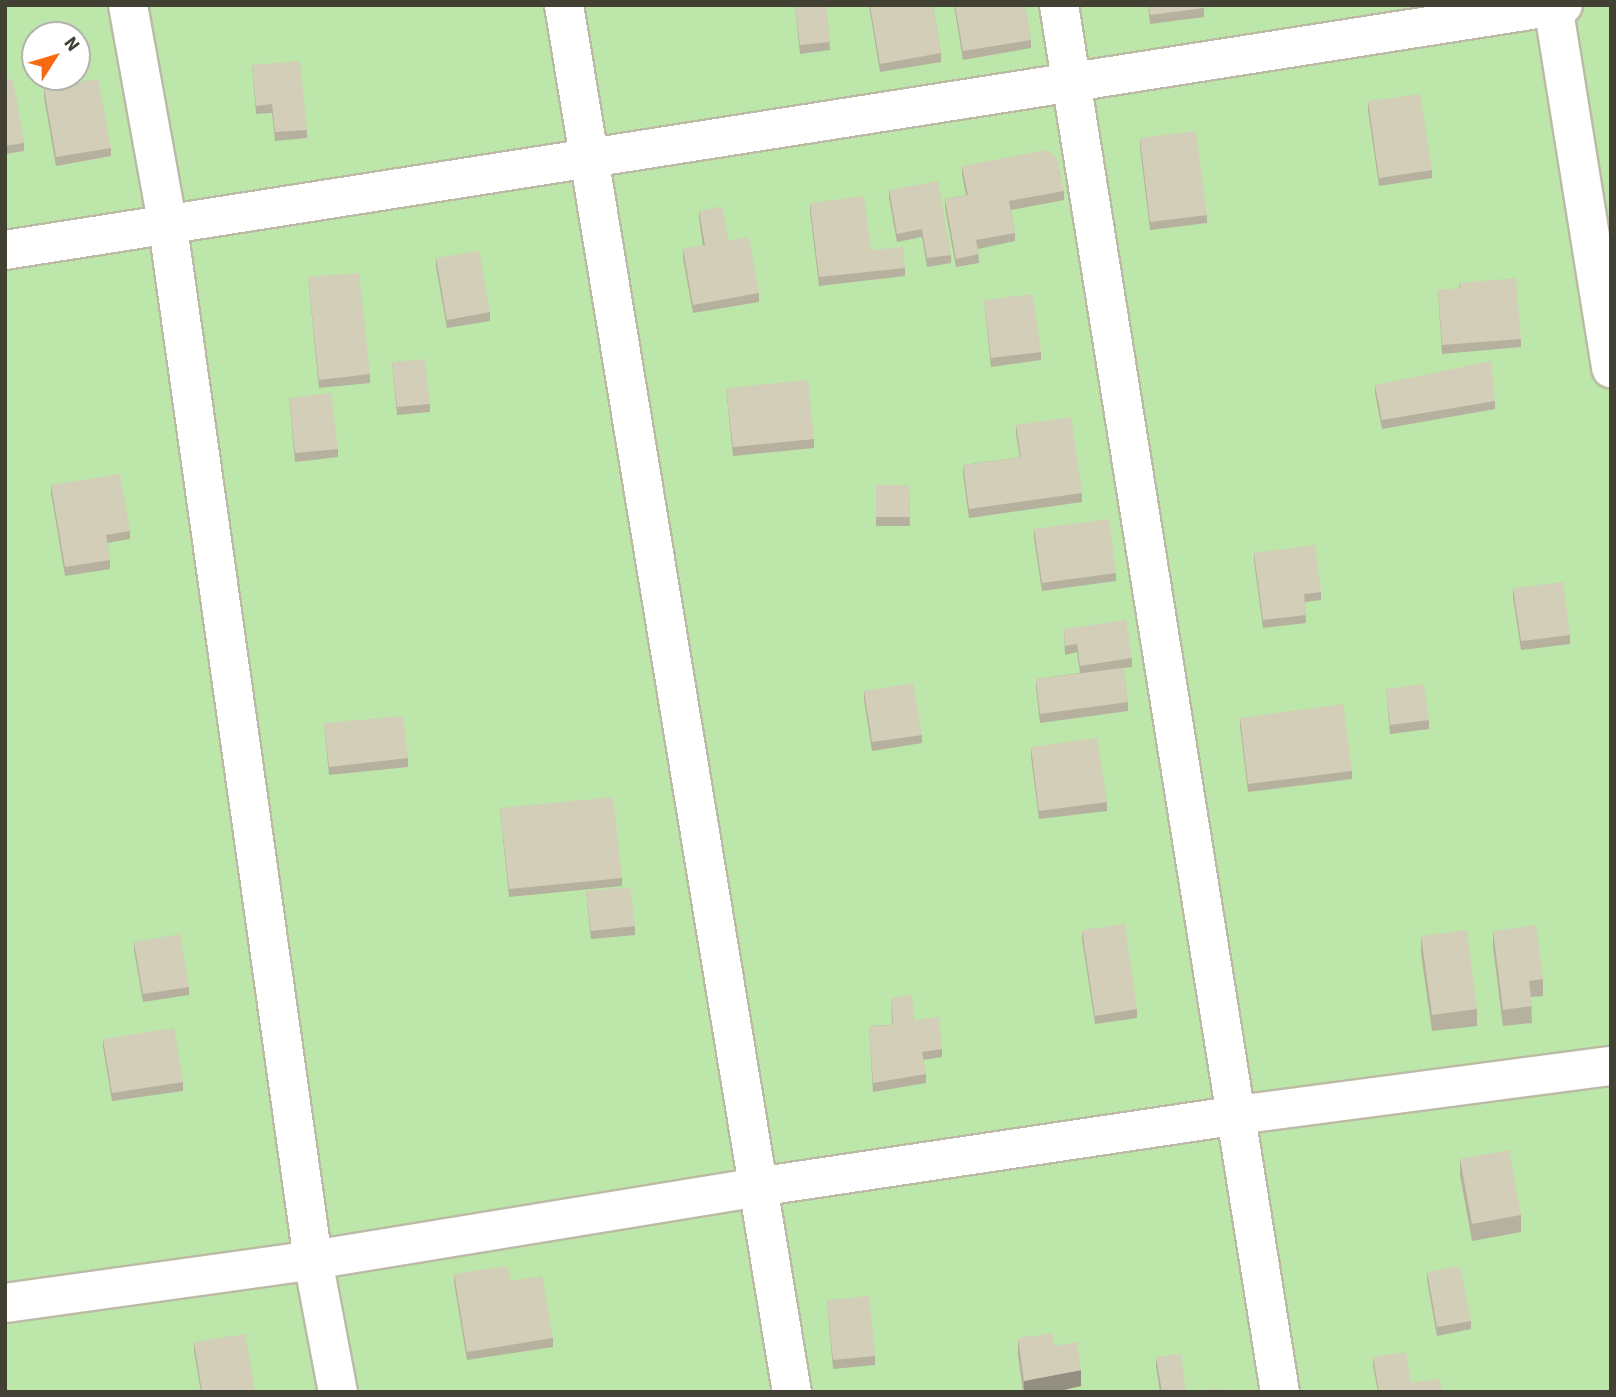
<!DOCTYPE html>
<style>
body{margin:0}
#map{position:relative;width:1616px;height:1397px;overflow:hidden;background:#f1f0e2;font-family:"Source Sans 3",sans-serif}
div>[style]{position:absolute}
.green>*{inset:0;background:#bde6aa}
.roads{filter:drop-shadow(2px 0 #bcbaa5) drop-shadow(-2px 0 #bcbaa5) drop-shadow(0 2px #bcbaa5) drop-shadow(0 -2px #bcbaa5)}
.minor>*{height:38px;margin:-19px;padding:0 19px;transform-origin:19px;border-radius:19px;background:#fff}
.wall>*{inset:0;background:#b5b19e}
.shaded-wall>*{inset:0;background:#939081}
.building>*{inset:0;background:#d2ceb8}
span{translate:-50% -50%;white-space:nowrap;text-align:center;line-height:1.15;-webkit-text-stroke:5px #fff;paint-order:stroke}
.frame{position:absolute;inset:0;border:7px solid #424033;pointer-events:none}
.north{position:absolute;left:21px;top:21px;width:70px;height:70px;box-sizing:border-box;background:#fff;border:2px solid #b3b3ad;border-radius:50%;rotate:53deg;font-size:19px;font-weight:700;line-height:28px;text-align:center;color:#424033}
.north::after{content:'';display:block;margin:auto;width:24px;height:32px;background:#f96911;clip-path:polygon(50% 0,100% 100%,50% 72%,0 100%)}
</style>
<div id="map">
<div class="green">
<div style="clip-path:polygon(evenodd,5px 5px,1611px 5px,1611px 1392px,5px 1392px,5px 5px,35px 35px,77px 35px,77px 77px,35px 77px,35px 35px)"></div>
</div>
<div class="roads">
<div class="minor">
<div style="left:128px;top:5px;width:226px;rotate:79.8deg"></div>
<div style="left:168px;top:227px;width:1043px;rotate:82.01deg"></div>
<div style="left:313px;top:1260px;width:134px;rotate:79.3deg"></div>
<div style="left:564px;top:5px;width:1406px;rotate:80.67deg"></div>
<div style="left:1059px;top:5px;width:1404px;rotate:80.95deg"></div>
<div style="left:1553px;top:5px;width:368px;rotate:80.9deg"></div>
<div style="left:5px;top:250px;width:1577px;rotate:-8.94deg"></div>
<div style="left:5px;top:1303px;width:311px;rotate:-7.9deg"></div>
<div style="left:313px;top:1260px;width:450px;rotate:-9.3deg"></div>
<div style="left:757px;top:1187px;width:485px;rotate:-8.5deg"></div>
<div style="left:1237px;top:1115px;width:377px;rotate:-7.5deg"></div>
</div>
</div>
<div class="wall">
<div style="clip-path:polygon(795px 5px,826px 5px,830px 50px,800px 54px)"></div>
<div style="clip-path:polygon(869px 5px,933px 5px,941px 53px,941px 62px,880px 72px)"></div>
<div style="clip-path:polygon(954px 5px,1025px 5px,1031px 40px,1031px 48px,963px 60px)"></div>
<div style="clip-path:polygon(1148px 5px,1204px 5px,1204px 17px,1150px 24px)"></div>
<div style="clip-path:polygon(252px 65px,307px 130px,307px 138px,275px 141px,272px 113px,256px 114px)"></div>
<div style="clip-path:polygon(5px 81px,24px 143px,24px 151px,5px 154px)"></div>
<div style="clip-path:polygon(44px 88px,111px 148px,111px 156px,56px 166px,44px 97px)"></div>
<div style="clip-path:polygon(1368px 101px,1432px 170px,1432px 178px,1379px 186px,1368px 110px)"></div>
<div style="clip-path:polygon(1140px 138px,1207px 215px,1207px 223px,1150px 230px,1140px 147px)"></div>
<div style="clip-path:polygon(962px 166px,1064px 191px,1064px 200px,1011px 210px,1015px 233px,1015px 241px,978px 249px,979px 263px,956px 267px,945px 208px,945px 199px,966px 195px,962px 174px)"></div>
<div style="clip-path:polygon(889px 190px,951px 255px,951px 263px,927px 267px,922px 237px,897px 242px,889px 198px)"></div>
<div style="clip-path:polygon(810px 203px,871px 250px,905px 268px,905px 276px,819px 286px,810px 211px)"></div>
<div style="clip-path:polygon(699px 211px,729px 241px,759px 293px,759px 302px,693px 313px,683px 258px,683px 249px,703px 246px,699px 219px)"></div>
<div style="clip-path:polygon(436px 258px,490px 312px,490px 321px,447px 328px,436px 267px)"></div>
<div style="clip-path:polygon(308px 277px,370px 374px,370px 383px,319px 388px)"></div>
<div style="clip-path:polygon(1459px 283px,1521px 339px,1521px 347px,1442px 354px,1438px 290px,1459px 289px)"></div>
<div style="clip-path:polygon(984px 300px,1041px 352px,1041px 360px,991px 367px)"></div>
<div style="clip-path:polygon(392px 362px,430px 404px,430px 412px,397px 415px)"></div>
<div style="clip-path:polygon(1375px 385px,1495px 401px,1495px 409px,1382px 429px,1375px 393px)"></div>
<div style="clip-path:polygon(726px 388px,814px 439px,814px 448px,733px 456px)"></div>
<div style="clip-path:polygon(289px 398px,338px 449px,338px 457px,295px 462px)"></div>
<div style="clip-path:polygon(1016px 425px,1082px 493px,1082px 502px,969px 518px,963px 474px,963px 465px,1020px 457px,1016px 434px)"></div>
<div style="clip-path:polygon(51px 485px,130px 531px,130px 539px,107px 543px,110px 560px,110px 569px,65px 576px,51px 493px)"></div>
<div style="clip-path:polygon(876px 485px,909px 485px,910px 526px,876px 526px)"></div>
<div style="clip-path:polygon(1034px 529px,1116px 573px,1116px 581px,1042px 591px,1034px 538px)"></div>
<div style="clip-path:polygon(1254px 553px,1321px 592px,1321px 600px,1305px 602px,1306px 623px,1263px 628px,1254px 561px)"></div>
<div style="clip-path:polygon(1513px 588px,1570px 635px,1570px 644px,1521px 650px,1513px 597px)"></div>
<div style="clip-path:polygon(1064px 629px,1132px 658px,1132px 667px,1123px 668px,1128px 702px,1128px 711px,1040px 723px,1036px 687px,1036px 679px,1080px 673px,1077px 652px,1065px 655px)"></div>
<div style="clip-path:polygon(1386px 689px,1429px 720px,1429px 729px,1390px 734px)"></div>
<div style="clip-path:polygon(864px 691px,922px 735px,922px 743px,872px 751px,864px 700px)"></div>
<div style="clip-path:polygon(1240px 718px,1352px 771px,1352px 779px,1248px 792px,1240px 726px)"></div>
<div style="clip-path:polygon(324px 723px,408px 758px,408px 767px,329px 775px)"></div>
<div style="clip-path:polygon(1031px 747px,1107px 802px,1107px 811px,1039px 819px,1031px 756px)"></div>
<div style="clip-path:polygon(500px 808px,622px 878px,622px 886px,509px 897px)"></div>
<div style="clip-path:polygon(586px 891px,635px 926px,635px 935px,591px 939px)"></div>
<div style="clip-path:polygon(1082px 930px,1137px 1009px,1137px 1018px,1095px 1024px,1082px 939px)"></div>
<div style="clip-path:polygon(1493px 931px,1543px 979px,1543px 996px,1531px 997px,1532px 1023px,1503px 1026px,1493px 947px)"></div>
<div style="clip-path:polygon(1421px 936px,1477px 1009px,1477px 1026px,1432px 1031px,1421px 953px)"></div>
<div style="clip-path:polygon(134px 942px,189px 987px,189px 995px,143px 1002px,134px 950px)"></div>
<div style="clip-path:polygon(891px 998px,914px 1020px,942px 1049px,942px 1057px,923px 1060px,926px 1074px,926px 1083px,873px 1092px,869px 1026px,892px 1025px)"></div>
<div style="clip-path:polygon(103px 1039px,183px 1082px,183px 1091px,112px 1101px,103px 1047px)"></div>
<div style="clip-path:polygon(1460px 1159px,1521px 1215px,1521px 1232px,1472px 1241px,1460px 1175px)"></div>
<div style="clip-path:polygon(1427px 1272px,1471px 1321px,1471px 1329px,1437px 1336px,1427px 1280px)"></div>
<div style="clip-path:polygon(454px 1274px,511px 1281px,553px 1338px,553px 1347px,467px 1360px,454px 1282px)"></div>
<div style="clip-path:polygon(827px 1300px,875px 1356px,875px 1365px,833px 1369px)"></div>
<div style="clip-path:polygon(1018px 1338px,1054px 1346px,1081px 1386px,1055px 1392px,1023px 1392px,1018px 1355px)"></div>
<div style="clip-path:polygon(194px 1342px,255px 1392px,201px 1392px,194px 1351px)"></div>
<div style="clip-path:polygon(1156px 1357px,1186px 1392px,1160px 1392px,1156px 1366px)"></div>
<div style="clip-path:polygon(1373px 1357px,1411px 1383px,1442px 1392px,1378px 1392px,1373px 1365px)"></div>
</div>
<div class="shaded-wall">
<div style="clip-path:polygon(1081px 1370px,1081px 1386px,1055px 1392px,1024px 1392px,1024px 1381px)"></div>
</div>
<div class="building">
<div style="clip-path:polygon(795px 5px,826px 5px,830px 42px,800px 45px)"></div>
<div style="clip-path:polygon(870px 5px,933px 5px,941px 53px,880px 64px)"></div>
<div style="clip-path:polygon(955px 5px,1025px 5px,1031px 40px,963px 51px)"></div>
<div style="clip-path:polygon(1149px 5px,1204px 5px,1204px 8px,1150px 15px)"></div>
<div style="clip-path:polygon(300px 61px,307px 130px,275px 132px,272px 104px,256px 106px,252px 65px)"></div>
<div style="clip-path:polygon(13px 79px,24px 143px,5px 146px,5px 81px)"></div>
<div style="clip-path:polygon(98px 79px,111px 148px,56px 157px,44px 88px)"></div>
<div style="clip-path:polygon(1420px 94px,1432px 170px,1379px 178px,1368px 101px)"></div>
<div style="clip-path:polygon(1196px 131px,1207px 215px,1150px 222px,1140px 138px)"></div>
<div style="clip-path:polygon(1047px 150px,1057px 158px,1064px 191px,1009px 201px,1015px 233px,976px 240px,979px 254px,956px 259px,945px 199px,968px 195px,962px 166px)"></div>
<div style="clip-path:polygon(938px 181px,951px 255px,927px 258px,922px 229px,897px 234px,889px 190px)"></div>
<div style="clip-path:polygon(864px 196px,871px 250px,903px 247px,905px 268px,819px 277px,810px 203px)"></div>
<div style="clip-path:polygon(722px 206px,729px 241px,749px 237px,759px 293px,693px 305px,683px 249px,705px 245px,699px 211px)"></div>
<div style="clip-path:polygon(479px 251px,490px 312px,447px 320px,436px 258px)"></div>
<div style="clip-path:polygon(359px 273px,370px 374px,319px 380px,308px 277px)"></div>
<div style="clip-path:polygon(1516px 278px,1521px 339px,1442px 345px,1438px 290px,1460px 288px,1459px 283px)"></div>
<div style="clip-path:polygon(1033px 294px,1041px 352px,991px 358px,984px 300px)"></div>
<div style="clip-path:polygon(425px 359px,430px 404px,397px 407px,392px 362px)"></div>
<div style="clip-path:polygon(1491px 361px,1495px 401px,1382px 420px,1375px 385px)"></div>
<div style="clip-path:polygon(808px 380px,814px 439px,733px 447px,726px 388px)"></div>
<div style="clip-path:polygon(331px 393px,338px 449px,295px 453px,289px 398px)"></div>
<div style="clip-path:polygon(1071px 417px,1082px 493px,969px 509px,963px 465px,1021px 457px,1016px 425px)"></div>
<div style="clip-path:polygon(120px 474px,130px 531px,106px 535px,110px 560px,65px 567px,51px 485px)"></div>
<div style="clip-path:polygon(876px 485px,909px 485px,910px 517px,876px 517px)"></div>
<div style="clip-path:polygon(1109px 519px,1116px 573px,1042px 583px,1034px 529px)"></div>
<div style="clip-path:polygon(1315px 545px,1321px 592px,1304px 594px,1306px 615px,1263px 620px,1254px 553px)"></div>
<div style="clip-path:polygon(1563px 582px,1570px 635px,1521px 641px,1513px 588px)"></div>
<div style="clip-path:polygon(1126px 620px,1132px 658px,1080px 666px,1077px 644px,1065px 646px,1064px 629px)"></div>
<div style="clip-path:polygon(1123px 668px,1128px 702px,1040px 714px,1036px 679px)"></div>
<div style="clip-path:polygon(913px 683px,922px 735px,872px 742px,864px 691px)"></div>
<div style="clip-path:polygon(1424px 684px,1429px 720px,1390px 725px,1386px 689px)"></div>
<div style="clip-path:polygon(1343px 704px,1352px 771px,1248px 784px,1240px 718px)"></div>
<div style="clip-path:polygon(403px 716px,408px 758px,329px 767px,324px 723px)"></div>
<div style="clip-path:polygon(1097px 738px,1107px 802px,1039px 811px,1031px 747px)"></div>
<div style="clip-path:polygon(613px 797px,622px 878px,509px 889px,500px 808px)"></div>
<div style="clip-path:polygon(630px 887px,635px 926px,591px 931px,586px 891px)"></div>
<div style="clip-path:polygon(1125px 924px,1137px 1009px,1095px 1016px,1082px 930px)"></div>
<div style="clip-path:polygon(1536px 925px,1543px 979px,1529px 981px,1532px 1006px,1503px 1010px,1493px 931px)"></div>
<div style="clip-path:polygon(1467px 930px,1477px 1009px,1432px 1015px,1421px 936px)"></div>
<div style="clip-path:polygon(180px 934px,189px 987px,143px 994px,134px 942px)"></div>
<div style="clip-path:polygon(912px 995px,914px 1020px,939px 1017px,942px 1049px,922px 1052px,926px 1074px,873px 1083px,869px 1026px,893px 1025px,891px 998px)"></div>
<div style="clip-path:polygon(174px 1028px,183px 1082px,112px 1093px,103px 1039px)"></div>
<div style="clip-path:polygon(1509px 1150px,1521px 1215px,1472px 1224px,1460px 1159px)"></div>
<div style="clip-path:polygon(508px 1266px,511px 1281px,542px 1276px,553px 1338px,467px 1352px,454px 1274px)"></div>
<div style="clip-path:polygon(1460px 1266px,1471px 1321px,1437px 1327px,1427px 1272px)"></div>
<div style="clip-path:polygon(869px 1296px,875px 1356px,833px 1360px,827px 1300px)"></div>
<div style="clip-path:polygon(1053px 1333px,1054px 1346px,1077px 1342px,1081px 1370px,1024px 1381px,1018px 1338px)"></div>
<div style="clip-path:polygon(245px 1334px,255px 1392px,202px 1392px,194px 1342px)"></div>
<div style="clip-path:polygon(1406px 1352px,1411px 1383px,1440px 1379px,1442px 1392px,1379px 1392px,1373px 1357px)"></div>
<div style="clip-path:polygon(1181px 1354px,1186px 1392px,1162px 1392px,1156px 1357px)"></div>
<div style="clip-path:polygon(1217px 1388px,1217px 1392px,1194px 1392px)"></div>
</div>
<div class="frame"></div>
<div class="north">N</div>
</div>
